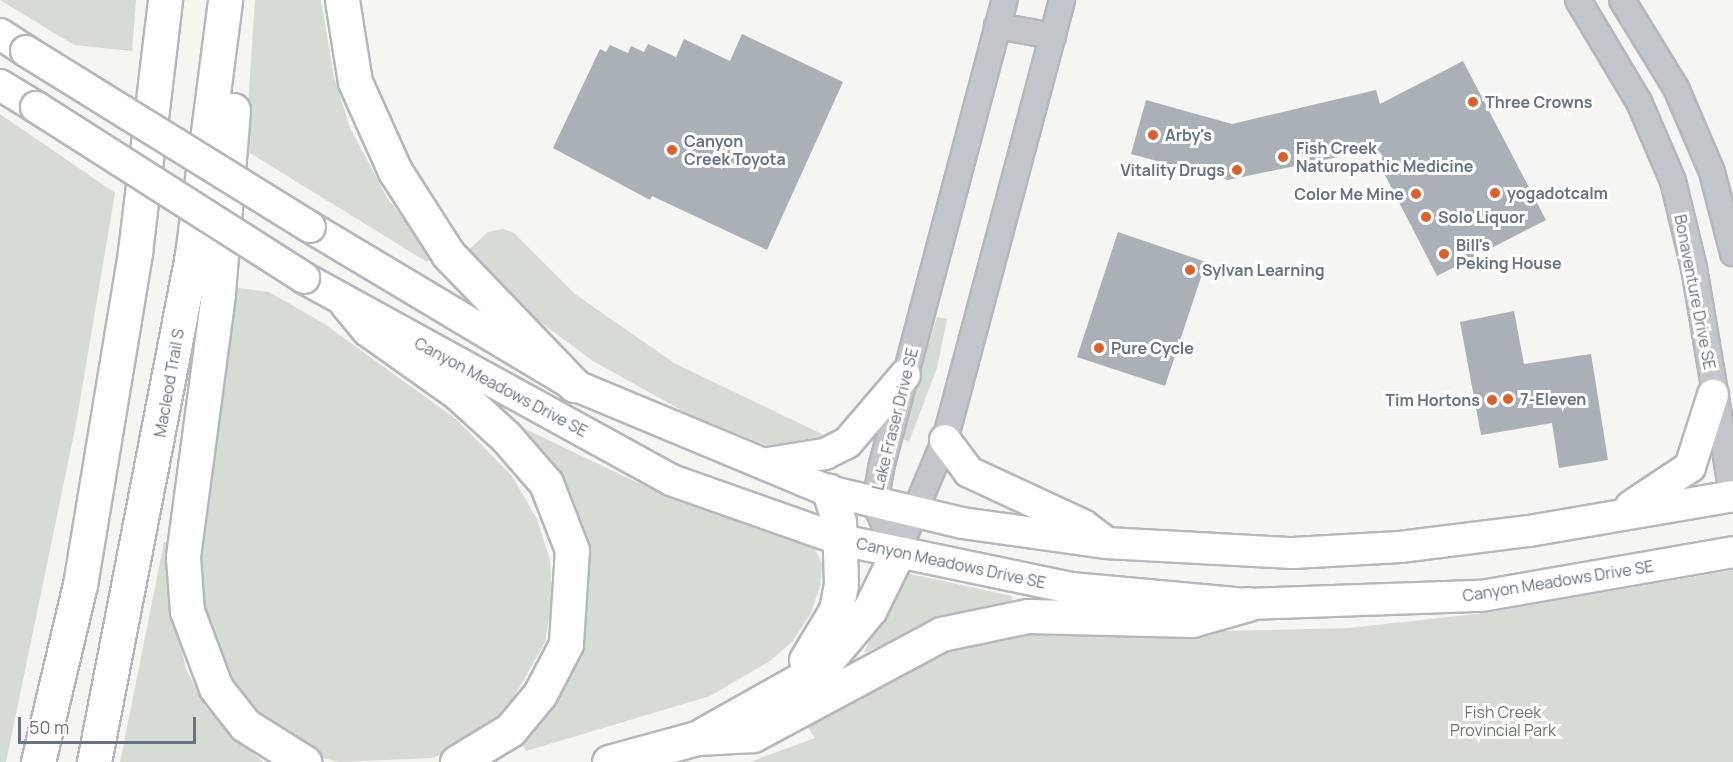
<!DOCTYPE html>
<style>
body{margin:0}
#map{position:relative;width:1733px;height:762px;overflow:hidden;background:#f5f5f2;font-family:Manrope,sans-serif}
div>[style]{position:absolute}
.green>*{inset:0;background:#d6dcd3}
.building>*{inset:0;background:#aab1b6}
.roads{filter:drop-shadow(2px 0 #b4b8bc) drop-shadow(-2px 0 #b4b8bc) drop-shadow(0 2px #b4b8bc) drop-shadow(0 -2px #b4b8bc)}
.minor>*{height:24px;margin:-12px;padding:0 12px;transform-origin:12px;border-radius:12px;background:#c3c6ca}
.major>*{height:30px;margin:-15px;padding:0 15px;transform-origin:15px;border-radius:15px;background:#fff}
.highway>*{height:33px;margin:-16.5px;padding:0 16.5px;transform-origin:16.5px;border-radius:16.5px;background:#fff}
.bridges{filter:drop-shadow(2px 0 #b4b8bc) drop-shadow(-2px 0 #b4b8bc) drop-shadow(0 2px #b4b8bc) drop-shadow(0 -2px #b4b8bc)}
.major-bridge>*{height:30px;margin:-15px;padding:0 15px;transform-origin:15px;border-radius:15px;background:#fff}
.dots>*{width:16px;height:16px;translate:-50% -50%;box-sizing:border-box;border:3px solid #fff;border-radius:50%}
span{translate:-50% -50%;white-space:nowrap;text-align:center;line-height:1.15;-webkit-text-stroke:6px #fff;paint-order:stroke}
.poi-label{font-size:16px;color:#657382;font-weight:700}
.left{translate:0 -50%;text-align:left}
.right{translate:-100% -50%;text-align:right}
.street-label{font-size:16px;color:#657382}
.park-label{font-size:16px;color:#667a63}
.scale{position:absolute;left:18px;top:717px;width:178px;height:27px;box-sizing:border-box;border:3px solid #657382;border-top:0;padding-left:8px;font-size:18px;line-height:21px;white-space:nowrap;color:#657382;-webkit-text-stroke:4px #fff;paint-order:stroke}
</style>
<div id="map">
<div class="green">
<div style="clip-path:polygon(0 0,136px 0,132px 51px,74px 45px)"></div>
<div style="clip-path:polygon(255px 0,321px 0,334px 77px,350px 128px,388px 199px,433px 256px,427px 262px,245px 150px)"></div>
<div style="clip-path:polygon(0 114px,115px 193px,76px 424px,6px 762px,0 762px)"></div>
<div style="clip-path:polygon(503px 229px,514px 233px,575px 294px,674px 363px,826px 436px,768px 446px,688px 414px,593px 361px,528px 313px,464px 254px,488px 232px)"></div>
<div style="clip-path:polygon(230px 287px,269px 292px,323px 323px,456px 419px,512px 476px,537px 519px,550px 560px,552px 600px,545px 642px,505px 713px,473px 738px,433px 758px,340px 762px,317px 757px,251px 716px,206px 640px,197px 555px)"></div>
<div style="clip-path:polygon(937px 317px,947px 319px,937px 368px,909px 442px,900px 437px)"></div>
<div style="clip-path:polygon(513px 423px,634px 481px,814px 547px,822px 564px,820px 586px,811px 613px,793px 641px,770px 661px,710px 696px,526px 751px,519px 739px,558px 695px,553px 691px,579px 592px)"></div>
<div style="clip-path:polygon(164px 542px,172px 544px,173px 611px,186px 669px,206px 708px,263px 762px,120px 762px)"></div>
<div style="clip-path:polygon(1733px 570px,1733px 762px,750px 762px,815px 738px,806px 725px,933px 651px,1039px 627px,1184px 632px,1348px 628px,1485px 613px)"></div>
<div style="clip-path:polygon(906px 573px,1012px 596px,1012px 606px,938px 621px,864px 653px,900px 575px)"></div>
</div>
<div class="building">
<div style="clip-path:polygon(742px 34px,843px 82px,767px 250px,652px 196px,650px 200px,553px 148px,600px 49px,606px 52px,610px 45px,628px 53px,631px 46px,644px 52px,648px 44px,676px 57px,684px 39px,730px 61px)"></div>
<div style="clip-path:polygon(1463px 61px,1546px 220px,1437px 276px,1372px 150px,1228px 180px,1131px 154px,1146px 100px,1232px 124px,1376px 90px,1380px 104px)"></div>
<div style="clip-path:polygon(1118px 232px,1206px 262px,1165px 386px,1077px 357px)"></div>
<div style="clip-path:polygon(1514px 311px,1524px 364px,1591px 354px,1608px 460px,1559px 468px,1552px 423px,1481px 435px,1460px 322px)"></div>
</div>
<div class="roads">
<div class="minor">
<div style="left:1578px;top:0;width:119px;rotate:59.1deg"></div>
<div style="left:1639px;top:102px;width:86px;rotate:66.7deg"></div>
<div style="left:1673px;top:181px;width:89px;rotate:76.4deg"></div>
<div style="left:1694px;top:268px;width:233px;rotate:80.4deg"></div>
<div style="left:1622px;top:0;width:103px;rotate:58.5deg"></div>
<div style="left:1676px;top:88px;width:91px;rotate:66.8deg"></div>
<div style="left:1712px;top:172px;width:84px;rotate:75.5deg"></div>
<div style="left:997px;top:26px;width:57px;rotate:10.1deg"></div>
<div style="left:897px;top:554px;width:124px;rotate:-67.2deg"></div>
<div style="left:945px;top:440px;width:455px;rotate:-75.1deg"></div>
<div style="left:897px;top:554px;width:56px;rotate:-113.3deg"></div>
<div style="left:875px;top:503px;width:36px;rotate:-80deg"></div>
<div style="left:881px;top:468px;width:484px;rotate:-75.2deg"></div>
</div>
<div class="major">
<div style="left:0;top:34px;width:31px;rotate:33deg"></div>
<div style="left:0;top:85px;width:42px;rotate:31.4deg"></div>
<div style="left:310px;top:227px;width:308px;rotate:30.9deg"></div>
<div style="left:574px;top:385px;width:276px;rotate:22.6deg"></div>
<div style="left:829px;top:491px;width:137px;rotate:13.5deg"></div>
<div style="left:962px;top:523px;width:145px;rotate:7.9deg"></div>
<div style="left:1106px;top:543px;width:187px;rotate:3.1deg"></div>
<div style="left:1293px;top:553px;width:107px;rotate:-3.2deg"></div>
<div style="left:1400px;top:547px;width:130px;rotate:-7.1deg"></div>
<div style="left:1529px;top:531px;width:207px;rotate:-9.7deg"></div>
<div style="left:304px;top:278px;width:419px;rotate:28.8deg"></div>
<div style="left:671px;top:480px;width:180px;rotate:19.4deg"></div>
<div style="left:841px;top:540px;width:235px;rotate:11.8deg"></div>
<div style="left:1071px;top:588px;width:178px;rotate:5.2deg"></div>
<div style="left:1248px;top:604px;width:234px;rotate:-2deg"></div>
<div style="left:1482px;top:596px;width:255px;rotate:-9.9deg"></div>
<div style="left:945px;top:440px;width:40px;rotate:53deg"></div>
<div style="left:969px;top:472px;width:126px;rotate:24.9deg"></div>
<div style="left:1083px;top:525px;width:26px;rotate:37deg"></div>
<div style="left:768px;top:463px;width:58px;rotate:-9deg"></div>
<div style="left:825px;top:454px;width:25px;rotate:-27deg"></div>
<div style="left:847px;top:443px;width:89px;rotate:-49.5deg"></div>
<div style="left:1631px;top:506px;width:71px;rotate:-33.5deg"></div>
<div style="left:1690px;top:467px;width:76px;rotate:-72.3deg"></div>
</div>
<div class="highway">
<div style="left:342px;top:0;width:83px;rotate:81deg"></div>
<div style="left:355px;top:82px;width:98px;rotate:65.8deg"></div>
<div style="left:395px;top:171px;width:98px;rotate:57.4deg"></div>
<div style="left:448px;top:254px;width:182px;rotate:46.1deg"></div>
<div style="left:233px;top:110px;width:185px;rotate:94.7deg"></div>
<div style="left:218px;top:294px;width:265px;rotate:97.6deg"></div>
<div style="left:183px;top:557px;width:54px;rotate:85.8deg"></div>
<div style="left:187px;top:611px;width:82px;rotate:69.4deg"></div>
<div style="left:216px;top:688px;width:47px;rotate:51.9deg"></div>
<div style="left:245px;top:725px;width:70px;rotate:32.1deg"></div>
<div style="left:347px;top:304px;width:33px;rotate:50deg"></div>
<div style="left:368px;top:329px;width:110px;rotate:35.4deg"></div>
<div style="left:458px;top:393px;width:65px;rotate:42.5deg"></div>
<div style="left:506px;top:437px;width:61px;rotate:49deg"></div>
<div style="left:546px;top:483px;width:72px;rotate:68.8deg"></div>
<div style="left:572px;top:550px;width:94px;rotate:93.7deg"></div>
<div style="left:566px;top:644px;width:56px;rotate:117.5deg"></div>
<div style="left:540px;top:694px;width:47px;rotate:129.8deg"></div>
<div style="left:510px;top:730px;width:62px;rotate:148.9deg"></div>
<div style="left:806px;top:660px;width:58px;rotate:-59deg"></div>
<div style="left:836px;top:610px;width:26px;rotate:-79deg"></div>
<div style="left:841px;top:584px;width:62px;rotate:-91.8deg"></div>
<div style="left:839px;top:522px;width:33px;rotate:-108deg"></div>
<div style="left:704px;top:734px;width:133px;rotate:-29.3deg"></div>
<div style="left:820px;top:669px;width:78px;rotate:-50.2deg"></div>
<div style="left:870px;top:609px;width:61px;rotate:-63.9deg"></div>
<div style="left:38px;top:762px;width:182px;rotate:-76.7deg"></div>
<div style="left:80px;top:585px;width:338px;rotate:-80.6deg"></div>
<div style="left:135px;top:252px;width:254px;rotate:-83.2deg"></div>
<div style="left:94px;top:762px;width:516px;rotate:-79.06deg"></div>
<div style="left:192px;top:255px;width:257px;rotate:-82.6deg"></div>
<div style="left:609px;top:762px;width:91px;rotate:-15.3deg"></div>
<div style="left:697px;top:738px;width:56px;rotate:-3.1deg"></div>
<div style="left:753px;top:735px;width:213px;rotate:-28.2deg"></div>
<div style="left:941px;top:634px;width:89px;rotate:-11.7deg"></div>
<div style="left:1028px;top:616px;width:164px;rotate:1.4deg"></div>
<div style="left:1192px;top:620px;width:58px;rotate:-15.9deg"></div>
</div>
</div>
<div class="bridges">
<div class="major-bridge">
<div style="left:26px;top:51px;width:334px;rotate:31.8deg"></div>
<div style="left:36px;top:107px;width:318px;rotate:32.5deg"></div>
</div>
</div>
<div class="dots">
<div style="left:1473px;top:102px;background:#df5f28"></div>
<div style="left:1153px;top:135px;background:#df5f28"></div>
<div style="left:672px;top:150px;background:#df5f28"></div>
<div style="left:1283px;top:157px;background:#df5f28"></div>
<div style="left:1237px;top:170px;background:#df5f28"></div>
<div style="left:1495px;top:193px;background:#df5f28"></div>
<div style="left:1416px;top:194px;background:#df5f28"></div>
<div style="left:1426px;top:217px;background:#df5f28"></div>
<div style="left:1444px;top:254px;background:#df5f28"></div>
<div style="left:1190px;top:270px;background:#df5f28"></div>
<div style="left:1099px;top:348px;background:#df5f28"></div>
<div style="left:1508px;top:399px;background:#df5f28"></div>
<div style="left:1492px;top:400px;background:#df5f28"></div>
</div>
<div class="poi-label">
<span class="left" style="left:1485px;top:102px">Three Crowns</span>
<span class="left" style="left:1165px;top:135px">Arby's</span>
<span class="left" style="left:684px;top:150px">Canyon<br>Creek Toyota</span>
<span class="left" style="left:1296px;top:157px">Fish Creek<br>Naturopathic Medicine</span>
<span class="right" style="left:1225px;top:170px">Vitality Drugs</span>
<span class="left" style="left:1507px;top:193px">yogadotcalm</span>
<span class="right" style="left:1404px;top:194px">Color Me Mine</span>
<span class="left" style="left:1438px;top:217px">Solo Liquor</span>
<span class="left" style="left:1456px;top:254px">Bill's<br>Peking House</span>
<span class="left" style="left:1202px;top:270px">Sylvan Learning</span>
<span class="left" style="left:1111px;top:348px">Pure Cycle</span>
<span class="left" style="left:1520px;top:399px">7-Eleven</span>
<span class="right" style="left:1480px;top:400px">Tim Hortons</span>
</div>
<div class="street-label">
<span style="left:1695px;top:292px;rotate:79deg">Bonaventure Drive SE</span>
<span style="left:169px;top:383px;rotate:-80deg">Macleod Trail S</span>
<span style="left:501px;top:387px;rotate:28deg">Canyon Meadows Drive SE</span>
<span style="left:895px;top:419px;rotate:-76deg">Lake Fraser Drive SE</span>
<span style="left:951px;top:563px;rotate:12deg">Canyon Meadows Drive SE</span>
<span style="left:1558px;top:581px;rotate:-9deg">Canyon Meadows Drive SE</span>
</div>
<div class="park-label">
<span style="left:1503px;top:721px">Fish Creek<br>Provincial Park</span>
</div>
<div class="scale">50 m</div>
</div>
